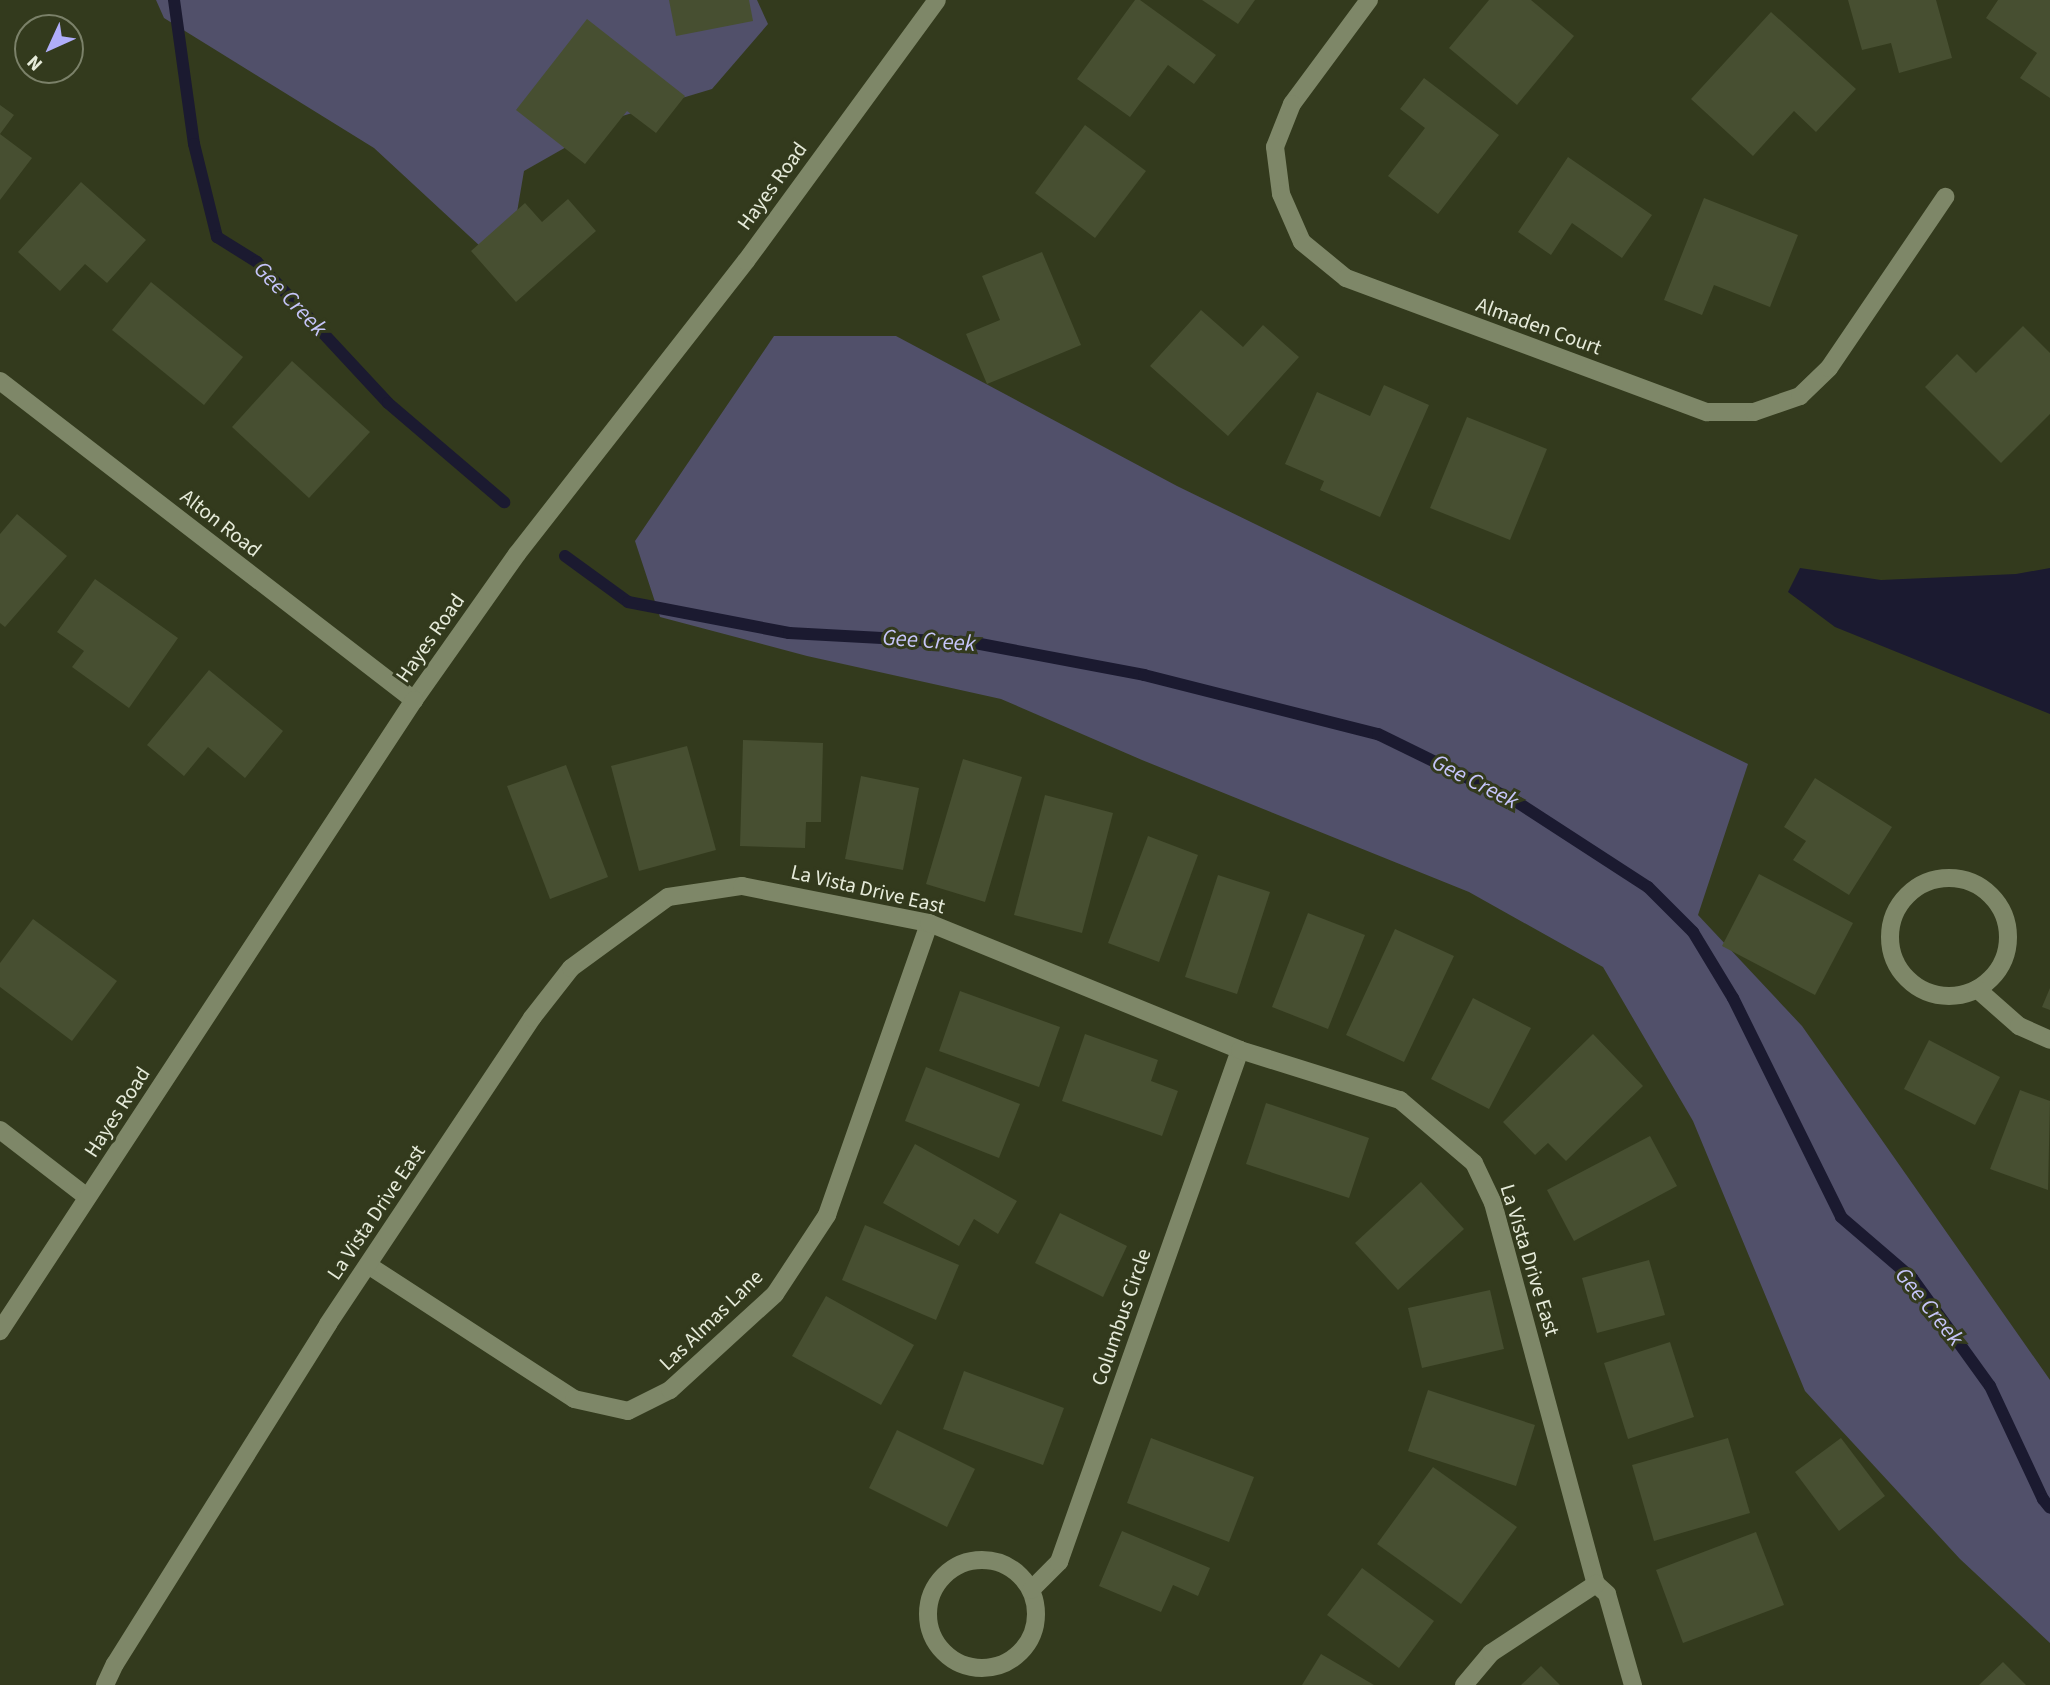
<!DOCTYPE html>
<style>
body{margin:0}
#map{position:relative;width:2050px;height:1685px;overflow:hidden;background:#333a1d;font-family:"Source Sans 3",sans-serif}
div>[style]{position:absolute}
.green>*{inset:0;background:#51506a}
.water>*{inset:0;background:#1b1a30}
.stream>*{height:12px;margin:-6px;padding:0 6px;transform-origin:6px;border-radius:6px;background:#1b1a30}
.building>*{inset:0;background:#474f31}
.minor>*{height:18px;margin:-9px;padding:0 9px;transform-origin:9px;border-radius:9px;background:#7e8768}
.minor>.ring{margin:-9px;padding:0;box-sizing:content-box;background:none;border:18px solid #7e8768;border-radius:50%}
.tertiary>*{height:18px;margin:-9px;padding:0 9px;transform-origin:9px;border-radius:9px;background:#7e8768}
span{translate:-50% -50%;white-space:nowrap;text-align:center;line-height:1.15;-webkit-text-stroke:6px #333a1d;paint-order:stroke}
.street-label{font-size:21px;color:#e6ebda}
.water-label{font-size:23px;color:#c6c5fa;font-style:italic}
.north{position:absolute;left:14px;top:14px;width:70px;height:70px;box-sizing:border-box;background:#333a1d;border:2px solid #7b8169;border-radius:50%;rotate:225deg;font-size:19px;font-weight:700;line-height:28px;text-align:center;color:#e6ebda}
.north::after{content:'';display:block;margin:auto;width:24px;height:32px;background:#b0aefa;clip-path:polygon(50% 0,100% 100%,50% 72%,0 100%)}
</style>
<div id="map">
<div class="green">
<div style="clip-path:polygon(156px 0,757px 0,768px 24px,712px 89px,619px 117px,524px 171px,507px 271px,374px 148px,164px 18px)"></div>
<div style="clip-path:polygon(774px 336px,896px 336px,1177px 486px,1748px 764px,1698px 915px,1802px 1026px,2050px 1380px,2050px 1643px,1960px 1559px,1805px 1391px,1693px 1121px,1603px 967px,1469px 892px,1142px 760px,1001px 699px,807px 656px,660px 617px,635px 541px)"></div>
</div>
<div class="water">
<div style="clip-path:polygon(1800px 568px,1881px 580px,2016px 574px,2050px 568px,2050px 714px,1835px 627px,1788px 592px)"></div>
</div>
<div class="stream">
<div style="left:174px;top:0;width:145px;rotate:82.1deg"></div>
<div style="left:194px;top:144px;width:96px;rotate:76.1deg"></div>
<div style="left:217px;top:237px;width:47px;rotate:32deg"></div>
<div style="left:257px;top:262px;width:192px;rotate:47.1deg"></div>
<div style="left:388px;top:403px;width:153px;rotate:40.5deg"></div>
<div style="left:565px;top:556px;width:78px;rotate:36.1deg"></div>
<div style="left:628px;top:602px;width:164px;rotate:10.9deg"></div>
<div style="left:789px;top:633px;width:186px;rotate:3.1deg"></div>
<div style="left:975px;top:643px;width:172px;rotate:10.7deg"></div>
<div style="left:1144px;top:675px;width:241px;rotate:14.2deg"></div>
<div style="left:1378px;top:734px;width:155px;rotate:26.1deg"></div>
<div style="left:1517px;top:802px;width:156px;rotate:33deg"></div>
<div style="left:1648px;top:887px;width:64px;rotate:45deg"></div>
<div style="left:1693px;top:932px;width:77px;rotate:58.8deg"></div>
<div style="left:1733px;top:998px;width:244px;rotate:63.7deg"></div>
<div style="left:1841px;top:1217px;width:94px;rotate:40.7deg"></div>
<div style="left:1912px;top:1278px;width:133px;rotate:54.2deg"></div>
<div style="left:1990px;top:1386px;width:125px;rotate:64.9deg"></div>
<div style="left:2043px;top:1499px;width:11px;rotate:52deg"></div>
</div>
<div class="building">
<div style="clip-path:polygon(669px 0,749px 0,753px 21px,676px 36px)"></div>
<div style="clip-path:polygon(1135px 0,1140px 0,1216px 55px,1194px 84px,1168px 65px,1130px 117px,1077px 79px)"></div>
<div style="clip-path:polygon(1202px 0,1255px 0,1238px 24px)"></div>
<div style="clip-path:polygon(1489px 0,1531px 0,1574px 36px,1517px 105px,1449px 48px)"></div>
<div style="clip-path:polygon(1848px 0,1936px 0,1952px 58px,1899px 73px,1891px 43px,1862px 50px)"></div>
<div style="clip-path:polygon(1998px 0,2050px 0,2050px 98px,2020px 78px,2037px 53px,1986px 18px)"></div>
<div style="clip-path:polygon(1771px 12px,1856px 89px,1816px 132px,1794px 111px,1753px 156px,1691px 99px)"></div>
<div style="clip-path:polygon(587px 19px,685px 96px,656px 133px,627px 111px,585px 164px,516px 110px)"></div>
<div style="clip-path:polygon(1424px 78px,1499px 135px,1438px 214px,1388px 176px,1425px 128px,1400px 109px)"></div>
<div style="clip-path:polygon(0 105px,14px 115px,0 134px,32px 158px,0 200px)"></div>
<div style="clip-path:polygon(1085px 125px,1146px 171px,1095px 238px,1035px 193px)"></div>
<div style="clip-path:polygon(1568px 157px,1652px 215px,1622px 258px,1572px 223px,1551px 255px,1518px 232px)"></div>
<div style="clip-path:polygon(81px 182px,146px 240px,107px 283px,85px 264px,60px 291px,18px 252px)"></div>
<div style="clip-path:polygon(1704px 198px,1798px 235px,1770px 307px,1714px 285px,1702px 315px,1664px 300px)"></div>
<div style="clip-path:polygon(568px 199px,596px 231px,516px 302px,471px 251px,525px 203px,542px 222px)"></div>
<div style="clip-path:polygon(1042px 252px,1081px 345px,987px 384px,966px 334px,1000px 320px,982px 276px)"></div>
<div style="clip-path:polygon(151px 282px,243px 357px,204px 405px,112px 330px)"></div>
<div style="clip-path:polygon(1201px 310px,1243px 347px,1263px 325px,1299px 357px,1228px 436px,1150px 366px)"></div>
<div style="clip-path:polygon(2023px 326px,2050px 353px,2050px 414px,2001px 463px,1925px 387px,1957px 354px,1976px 373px)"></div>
<div style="clip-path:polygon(292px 361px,370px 432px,309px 498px,232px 427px)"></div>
<div style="clip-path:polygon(1384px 385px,1429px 405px,1380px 517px,1320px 490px,1324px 481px,1285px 464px,1317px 392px,1370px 416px)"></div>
<div style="clip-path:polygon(1467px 417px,1547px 449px,1510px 540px,1430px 508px)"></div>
<div style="clip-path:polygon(17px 514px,67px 556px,5px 627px,0 623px,0 534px)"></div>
<div style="clip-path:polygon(95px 579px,178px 638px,129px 708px,72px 667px,84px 651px,57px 632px)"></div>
<div style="clip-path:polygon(209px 670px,283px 731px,245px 778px,208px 747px,184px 776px,147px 745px)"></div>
<div style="clip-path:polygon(743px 740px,823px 743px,821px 822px,806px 822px,805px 848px,740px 846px)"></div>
<div style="clip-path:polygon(687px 746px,716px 850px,639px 871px,611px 766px)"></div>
<div style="clip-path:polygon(963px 759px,1022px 777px,985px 902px,926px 884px)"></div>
<div style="clip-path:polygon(566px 765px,608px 877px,550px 899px,507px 786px)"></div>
<div style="clip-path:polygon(861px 776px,919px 788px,903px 870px,845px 859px)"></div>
<div style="clip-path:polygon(1815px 778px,1892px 827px,1849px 895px,1793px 860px,1806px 841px,1784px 827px)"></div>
<div style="clip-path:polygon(1045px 795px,1113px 813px,1082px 933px,1014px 915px)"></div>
<div style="clip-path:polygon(1148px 836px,1198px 855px,1159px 962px,1108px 943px)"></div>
<div style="clip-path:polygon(1759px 874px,1853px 923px,1815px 995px,1722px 946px)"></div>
<div style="clip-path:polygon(1218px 875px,1270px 892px,1237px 994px,1185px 977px)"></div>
<div style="clip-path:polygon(1308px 913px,1365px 935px,1328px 1029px,1272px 1007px)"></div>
<div style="clip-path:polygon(33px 919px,117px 981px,72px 1041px,0 987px,0 963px)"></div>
<div style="clip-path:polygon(1395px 929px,1454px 956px,1404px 1062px,1346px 1035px)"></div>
<div style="clip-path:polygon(2050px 988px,2050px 1010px,2042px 1007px)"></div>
<div style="clip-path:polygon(960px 991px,1060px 1027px,1039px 1087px,939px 1051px)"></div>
<div style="clip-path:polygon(1473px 998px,1531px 1028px,1489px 1109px,1431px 1079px)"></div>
<div style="clip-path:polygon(1085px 1034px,1158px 1060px,1151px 1081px,1178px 1091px,1162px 1136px,1062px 1101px)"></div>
<div style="clip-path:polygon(1593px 1034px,1643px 1086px,1566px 1161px,1548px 1143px,1535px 1155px,1503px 1122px)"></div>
<div style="clip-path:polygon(1929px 1040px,2000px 1077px,1975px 1125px,1904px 1089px)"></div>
<div style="clip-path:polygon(926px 1067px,1020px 1104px,999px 1158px,905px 1121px)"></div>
<div style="clip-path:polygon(2020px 1090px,2050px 1101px,2048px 1190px,1990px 1169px)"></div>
<div style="clip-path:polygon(1266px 1103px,1369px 1138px,1349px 1198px,1246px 1164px)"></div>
<div style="clip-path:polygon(1650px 1136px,1677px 1186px,1574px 1241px,1547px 1190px)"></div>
<div style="clip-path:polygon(915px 1144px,1017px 1201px,998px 1234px,974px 1219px,959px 1246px,883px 1203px)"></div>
<div style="clip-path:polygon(1421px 1182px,1464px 1229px,1398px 1290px,1355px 1243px)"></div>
<div style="clip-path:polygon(1060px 1213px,1127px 1246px,1103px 1297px,1035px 1263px)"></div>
<div style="clip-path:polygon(865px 1225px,959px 1265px,936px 1320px,842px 1280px)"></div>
<div style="clip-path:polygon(1649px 1260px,1665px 1315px,1597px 1333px,1582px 1278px)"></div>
<div style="clip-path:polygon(1490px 1290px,1504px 1349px,1422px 1368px,1408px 1308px)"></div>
<div style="clip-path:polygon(826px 1296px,914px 1345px,881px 1405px,792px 1356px)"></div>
<div style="clip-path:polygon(1670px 1342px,1694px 1417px,1628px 1439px,1604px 1363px)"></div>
<div style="clip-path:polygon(964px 1371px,1064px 1408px,1043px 1465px,943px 1429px)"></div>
<div style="clip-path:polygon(1428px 1390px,1535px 1425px,1516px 1486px,1408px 1451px)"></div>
<div style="clip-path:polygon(897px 1430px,975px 1469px,947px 1527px,869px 1488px)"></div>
<div style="clip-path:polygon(1151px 1438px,1254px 1477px,1229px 1542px,1127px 1503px)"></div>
<div style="clip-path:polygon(1728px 1438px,1750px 1513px,1654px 1541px,1632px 1465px)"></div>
<div style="clip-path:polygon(1841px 1438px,1885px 1496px,1839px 1531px,1795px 1472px)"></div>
<div style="clip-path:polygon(1433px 1467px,1517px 1527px,1461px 1604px,1377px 1544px)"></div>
<div style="clip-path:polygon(1122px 1531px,1210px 1568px,1198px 1596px,1173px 1585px,1161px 1612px,1099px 1586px)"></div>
<div style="clip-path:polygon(1756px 1532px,1784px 1605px,1683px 1643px,1656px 1570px)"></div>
<div style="clip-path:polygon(1362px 1568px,1434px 1621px,1399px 1668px,1327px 1615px)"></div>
<div style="clip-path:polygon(1321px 1654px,1374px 1685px,1302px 1685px)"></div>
<div style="clip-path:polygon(2003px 1662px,2026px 1685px,1979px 1685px)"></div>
<div style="clip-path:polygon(1541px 1666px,1560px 1685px,1521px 1685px)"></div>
</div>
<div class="minor">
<div style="left:1369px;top:0;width:129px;rotate:126.5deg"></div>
<div style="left:1292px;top:104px;width:46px;rotate:111.6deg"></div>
<div style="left:1275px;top:147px;width:47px;rotate:82.7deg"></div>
<div style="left:1281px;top:194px;width:52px;rotate:66.4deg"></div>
<div style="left:1302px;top:242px;width:57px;rotate:39.3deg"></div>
<div style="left:1346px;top:278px;width:385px;rotate:20.4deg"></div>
<div style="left:1707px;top:412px;width:47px"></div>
<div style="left:1754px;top:412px;width:49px;rotate:-19.2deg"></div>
<div style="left:1800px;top:396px;width:40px;rotate:-44deg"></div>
<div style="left:1829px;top:368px;width:207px;rotate:-55.8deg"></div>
<div style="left:414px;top:700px;width:179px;rotate:-54.8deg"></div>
<div style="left:517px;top:554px;width:372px;rotate:-52deg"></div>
<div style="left:746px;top:261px;width:323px;rotate:-53.8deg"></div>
<div class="ring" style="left:1890px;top:878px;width:100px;height:100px"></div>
<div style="left:1977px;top:989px;width:56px;rotate:41.4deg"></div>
<div style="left:2019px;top:1026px;width:34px;rotate:24deg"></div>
<div style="left:0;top:1130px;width:110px;rotate:37.6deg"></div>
<div style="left:368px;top:1265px;width:246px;rotate:33deg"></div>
<div style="left:574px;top:1399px;width:55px;rotate:12.5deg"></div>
<div style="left:628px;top:1411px;width:47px;rotate:-26.6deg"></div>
<div style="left:670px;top:1390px;width:142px;rotate:-42.4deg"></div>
<div style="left:775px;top:1294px;width:95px;rotate:-56.6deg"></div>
<div style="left:827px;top:1215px;width:309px;rotate:-70.7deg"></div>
<div class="ring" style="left:928px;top:1560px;width:90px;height:90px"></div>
<div style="left:1031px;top:1590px;width:40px;rotate:-45deg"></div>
<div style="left:1059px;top:1562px;width:543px;rotate:-70.53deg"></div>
<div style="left:105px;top:1685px;width:23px;rotate:-65deg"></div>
<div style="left:115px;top:1664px;width:401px;rotate:-57.9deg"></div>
<div style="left:328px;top:1324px;width:368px;rotate:-56.3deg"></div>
<div style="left:532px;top:1018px;width:63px;rotate:-52deg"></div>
<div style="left:571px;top:968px;width:120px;rotate:-36.2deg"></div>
<div style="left:668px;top:897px;width:75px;rotate:-8.5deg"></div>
<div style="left:742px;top:886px;width:191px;rotate:11.2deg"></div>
<div style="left:929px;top:923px;width:336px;rotate:22.2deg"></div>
<div style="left:1240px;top:1050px;width:168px;rotate:17.4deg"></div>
<div style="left:1400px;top:1100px;width:97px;rotate:40.4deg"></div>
<div style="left:1474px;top:1163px;width:44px;rotate:64.6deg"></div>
<div style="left:1493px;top:1203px;width:395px;rotate:74.9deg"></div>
<div style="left:1596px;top:1584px;width:15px;rotate:42deg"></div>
<div style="left:1607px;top:1594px;width:95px;rotate:74.1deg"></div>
<div style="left:1464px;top:1685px;width:42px;rotate:-49.8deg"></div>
<div style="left:1491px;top:1653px;width:126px;rotate:-33.3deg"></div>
</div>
<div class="tertiary">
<div style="left:0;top:381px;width:523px;rotate:37.62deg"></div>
<div style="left:414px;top:700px;width:755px;rotate:123.27deg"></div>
</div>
<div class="street-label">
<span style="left:772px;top:186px;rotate:-54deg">Hayes Road</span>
<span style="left:1539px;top:326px;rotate:20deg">Almaden Court</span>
<span style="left:221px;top:523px;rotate:38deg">Alton Road</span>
<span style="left:430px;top:638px;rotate:-55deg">Hayes Road</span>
<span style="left:868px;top:889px;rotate:13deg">La Vista Drive East</span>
<span style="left:117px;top:1112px;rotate:-57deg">Hayes Road</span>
<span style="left:376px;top:1212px;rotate:-56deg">La Vista Drive East</span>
<span style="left:1530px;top:1260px;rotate:73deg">La Vista Drive East</span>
<span style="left:1121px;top:1317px;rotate:-71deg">Columbus Circle</span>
<span style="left:711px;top:1320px;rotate:-44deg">Las Almas Lane</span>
</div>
<div class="water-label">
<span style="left:290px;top:299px;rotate:46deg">Gee Creek</span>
<span style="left:929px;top:641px;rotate:4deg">Gee Creek</span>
<span style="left:1475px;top:782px;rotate:27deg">Gee Creek</span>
<span style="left:1929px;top:1307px;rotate:51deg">Gee Creek</span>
</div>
<div class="north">N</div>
</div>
